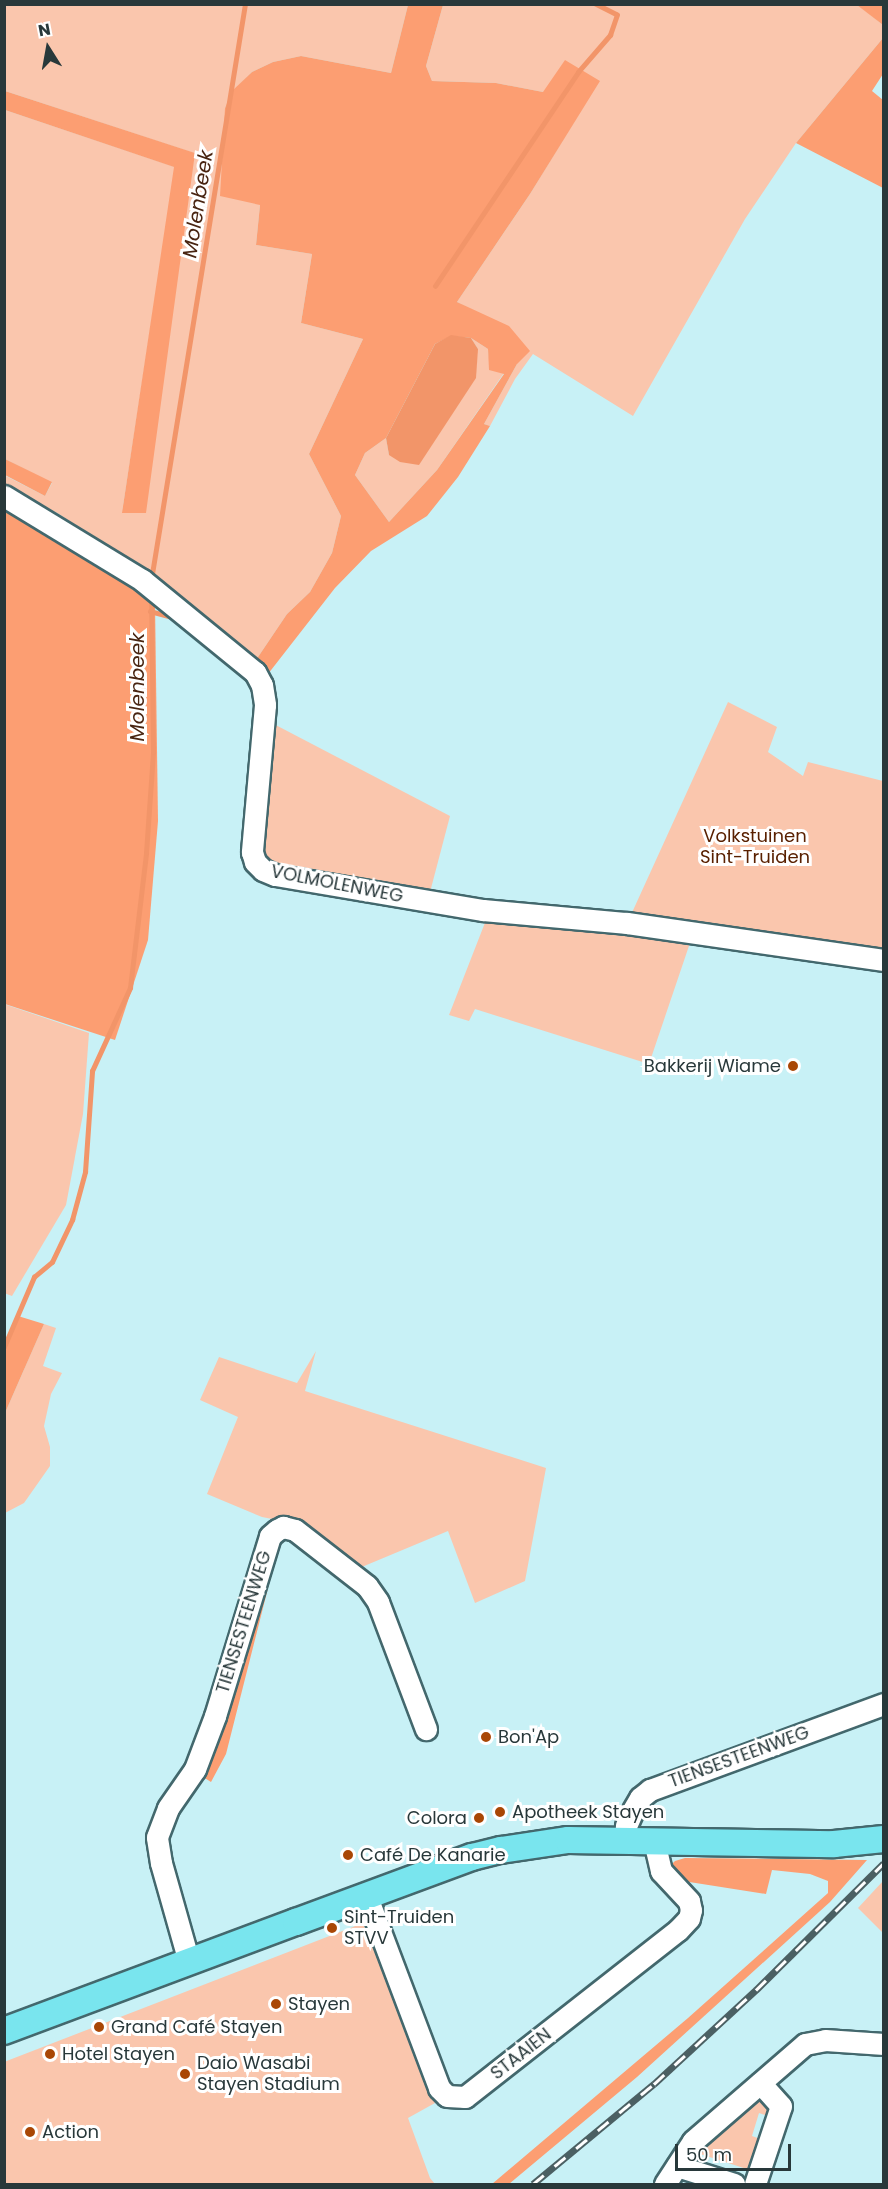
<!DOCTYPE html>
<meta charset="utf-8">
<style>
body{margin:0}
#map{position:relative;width:888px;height:2189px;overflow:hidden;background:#c8f1f6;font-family:Poppins,sans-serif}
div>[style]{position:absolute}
.green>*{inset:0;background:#fac6ad}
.forest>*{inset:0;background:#fc9e72}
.water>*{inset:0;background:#f29569}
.stream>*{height:4.5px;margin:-2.25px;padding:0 2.25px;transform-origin:2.25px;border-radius:2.25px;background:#f29569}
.roads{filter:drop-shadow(2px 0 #43686d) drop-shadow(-2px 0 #43686d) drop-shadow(0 2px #43686d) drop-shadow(0 -2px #43686d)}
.minor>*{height:21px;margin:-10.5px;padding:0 10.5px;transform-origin:10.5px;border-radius:10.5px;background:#fff}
.major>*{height:26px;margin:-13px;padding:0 13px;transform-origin:13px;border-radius:13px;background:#79e5ee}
.rail>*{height:7px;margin-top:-3.5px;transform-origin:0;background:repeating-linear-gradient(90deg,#fff 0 14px,#4b6063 0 28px);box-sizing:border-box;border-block:2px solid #4b6063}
.dots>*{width:16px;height:16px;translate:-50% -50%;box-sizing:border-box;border:3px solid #fff;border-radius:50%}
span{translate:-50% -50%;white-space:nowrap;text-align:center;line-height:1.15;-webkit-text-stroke:6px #fff;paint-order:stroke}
.park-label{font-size:18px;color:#592000}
.street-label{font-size:18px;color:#28383a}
.poi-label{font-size:18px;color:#28383a}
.right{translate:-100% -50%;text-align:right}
.left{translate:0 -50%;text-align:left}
.water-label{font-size:20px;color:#492512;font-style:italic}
.frame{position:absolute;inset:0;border:6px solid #28383a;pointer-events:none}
.north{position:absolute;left:18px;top:18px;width:60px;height:60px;-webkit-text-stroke:4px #fff;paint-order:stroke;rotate:349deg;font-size:16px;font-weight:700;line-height:24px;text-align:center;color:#28383a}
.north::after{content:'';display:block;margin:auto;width:21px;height:27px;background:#28383a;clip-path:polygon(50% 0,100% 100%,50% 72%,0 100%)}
.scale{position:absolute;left:675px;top:2144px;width:116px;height:27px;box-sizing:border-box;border:3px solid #28383a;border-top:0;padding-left:8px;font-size:18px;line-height:21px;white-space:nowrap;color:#28383a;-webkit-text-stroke:4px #fff;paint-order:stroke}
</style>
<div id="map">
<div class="green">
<div style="clip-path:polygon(857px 4px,883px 25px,883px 38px,796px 143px,745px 219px,633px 416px,533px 354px,515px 379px,490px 426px,484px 424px,517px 364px,480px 314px,457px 302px,530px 194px,599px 81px,543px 92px,496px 83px,432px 81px,426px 66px,443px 5px)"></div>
<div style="clip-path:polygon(5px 5px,408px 5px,391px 73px,301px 56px,273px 62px,252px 72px,233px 91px,225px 108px,260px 205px,256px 245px,312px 254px,301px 323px,363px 339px,309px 454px,341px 516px,332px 553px,310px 592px,287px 614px,256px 660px,108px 548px,59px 514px,5px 486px,4px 475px,45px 496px,52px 483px,5px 459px,5px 110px,175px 167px,122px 513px,194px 153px,5px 91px)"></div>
<div style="clip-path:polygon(471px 338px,488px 349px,489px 358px,504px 373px,437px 470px,389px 522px,355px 475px,365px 453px,386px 438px,389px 455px,478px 349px)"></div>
<div style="clip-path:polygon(728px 702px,777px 727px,768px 752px,803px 776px,808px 762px,883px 781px,883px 954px,630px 917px)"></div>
<div style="clip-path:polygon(268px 721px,450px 816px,429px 896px,273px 865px,262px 859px)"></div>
<div style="clip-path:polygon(488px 915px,692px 937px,649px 1064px,475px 1009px,469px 1021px,449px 1015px)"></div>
<div style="clip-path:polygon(4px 1004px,89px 1033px,83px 1114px,66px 1205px,12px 1296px,4px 1293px)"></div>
<div style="clip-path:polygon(44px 1324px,56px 1328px,43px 1366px,62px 1373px,51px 1394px,44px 1426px,50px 1447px,50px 1466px,24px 1503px,5px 1513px,5px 1413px)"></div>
<div style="clip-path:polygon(316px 1351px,305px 1391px,546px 1468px,525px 1581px,475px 1603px,448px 1531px,357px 1569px,298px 1524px,262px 1517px,207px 1494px,238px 1417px,200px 1400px,219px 1357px,297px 1383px)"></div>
<div style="clip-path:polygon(883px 1881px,883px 1933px,858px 1908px)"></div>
<div style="clip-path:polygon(363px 1923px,435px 2103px,408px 2118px,430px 2178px,435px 2184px,5px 2184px,4px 2062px)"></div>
<div style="clip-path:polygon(764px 2094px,775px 2105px,771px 2117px,759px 2113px,752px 2136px,763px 2140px,753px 2171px,694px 2152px,751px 2095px)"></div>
</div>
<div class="forest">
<div style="clip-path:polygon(evenodd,408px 5px,443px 5px,426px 66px,432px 81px,496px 83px,543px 92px,565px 60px,600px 81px,530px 194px,457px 302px,509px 326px,530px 351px,517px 364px,484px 424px,490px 426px,458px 477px,427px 516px,371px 551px,335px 588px,268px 674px,256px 660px,287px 614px,310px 592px,332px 553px,341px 516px,309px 454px,363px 339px,301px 323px,312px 254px,256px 245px,260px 205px,220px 196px,225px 108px,232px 91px,252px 72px,273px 62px,301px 56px,391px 73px,408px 5px,451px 336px,471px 338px,488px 349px,489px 370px,504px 374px,437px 470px,389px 522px,355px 475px,365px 453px,386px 438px,435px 344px,451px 336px)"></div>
<div style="clip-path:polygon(857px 5px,883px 5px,883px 25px)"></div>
<div style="clip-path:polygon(883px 38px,883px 74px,872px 91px,883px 100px,883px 188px,796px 143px)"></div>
<div style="clip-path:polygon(5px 91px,195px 153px,146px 513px,122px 513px,174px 167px,5px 110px)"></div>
<div style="clip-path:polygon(5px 459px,52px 482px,45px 496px,5px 475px)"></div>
<div style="clip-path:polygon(5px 500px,104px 564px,155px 603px,158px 821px,148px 940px,115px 1040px,5px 1004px)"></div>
<div style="clip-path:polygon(18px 1316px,44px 1324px,5px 1413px,5px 1349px)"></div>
<div style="clip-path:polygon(271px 1519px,285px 1521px,226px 1754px,211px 1782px,200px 1775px,219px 1721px)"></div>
<div style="clip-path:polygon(685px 1858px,867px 1860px,830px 1902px,637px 2077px,509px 2184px,492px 2184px,688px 2018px,828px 1893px,828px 1881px,810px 1874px,772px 1870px,766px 1894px,683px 1881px,671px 1865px,675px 1861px)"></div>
</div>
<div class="water">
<div style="clip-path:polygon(451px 335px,471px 338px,478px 349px,476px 378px,419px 465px,400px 462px,389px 455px,386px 438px,435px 344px)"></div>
</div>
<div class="stream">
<div style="left:435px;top:286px;width:257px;rotate:-56.2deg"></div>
<div style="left:578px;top:72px;width:49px;rotate:-49.1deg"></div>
<div style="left:610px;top:35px;width:21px;rotate:-71deg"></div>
<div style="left:617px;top:15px;width:25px;rotate:-153deg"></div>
<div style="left:151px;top:580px;width:584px;rotate:-80.73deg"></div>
<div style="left:150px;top:611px;width:20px;rotate:15deg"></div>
<div style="left:180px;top:624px;width:14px;rotate:39deg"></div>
<div style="left:4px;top:1347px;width:76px;rotate:-66.8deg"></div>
<div style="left:34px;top:1277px;width:23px;rotate:-40deg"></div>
<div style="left:52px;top:1262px;width:47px;rotate:-64.5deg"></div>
<div style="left:72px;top:1220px;width:50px;rotate:-74.8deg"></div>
<div style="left:85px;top:1172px;width:101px;rotate:-86deg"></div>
<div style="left:92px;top:1071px;width:91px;rotate:-65.4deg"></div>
<div style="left:130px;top:988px;width:136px;rotate:-83.2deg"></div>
<div style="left:146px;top:853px;width:101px;rotate:-86deg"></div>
<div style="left:153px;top:752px;width:155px;rotate:-90.7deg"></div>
</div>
<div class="roads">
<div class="minor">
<div style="left:4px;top:496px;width:162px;rotate:31.3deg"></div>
<div style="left:142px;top:580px;width:146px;rotate:39.2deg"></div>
<div style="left:255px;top:672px;width:15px;rotate:62deg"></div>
<div style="left:262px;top:685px;width:20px;rotate:81deg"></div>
<div style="left:265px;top:705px;width:148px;rotate:95.1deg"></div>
<div style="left:252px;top:852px;width:10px;rotate:73deg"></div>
<div style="left:255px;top:862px;width:11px;rotate:45deg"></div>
<div style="left:263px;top:870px;width:13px;rotate:23deg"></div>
<div style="left:275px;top:875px;width:211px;rotate:9.6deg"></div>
<div style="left:483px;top:910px;width:145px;rotate:5.2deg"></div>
<div style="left:627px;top:923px;width:260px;rotate:8.2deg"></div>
<div style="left:625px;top:1840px;width:14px;rotate:-86deg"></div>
<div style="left:626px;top:1826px;width:17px;rotate:-66deg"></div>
<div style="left:633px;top:1810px;width:14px;rotate:-60deg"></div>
<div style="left:640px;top:1798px;width:13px;rotate:-39deg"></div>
<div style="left:650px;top:1790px;width:249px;rotate:-20.2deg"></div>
<div style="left:367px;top:1897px;width:204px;rotate:69.3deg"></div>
<div style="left:439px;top:2088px;width:11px;rotate:45deg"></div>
<div style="left:447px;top:2096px;width:18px;rotate:3deg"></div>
<div style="left:465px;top:2097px;width:271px;rotate:-38.1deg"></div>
<div style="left:678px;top:1930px;width:16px;rotate:-47deg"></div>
<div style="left:689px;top:1918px;width:8px;rotate:-76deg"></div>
<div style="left:691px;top:1910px;width:9px;rotate:-103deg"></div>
<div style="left:689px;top:1901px;width:41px;rotate:-133deg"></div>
<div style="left:661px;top:1871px;width:31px;rotate:-103deg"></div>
<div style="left:189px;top:1962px;width:103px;rotate:-105.8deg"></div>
<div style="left:161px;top:1863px;width:26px;rotate:-99deg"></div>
<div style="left:157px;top:1837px;width:31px;rotate:-69deg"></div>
<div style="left:168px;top:1808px;width:47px;rotate:-55.3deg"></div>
<div style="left:195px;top:1769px;width:57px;rotate:-69.3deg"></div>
<div style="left:215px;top:1716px;width:188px;rotate:-73deg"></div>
<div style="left:270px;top:1536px;width:9px;rotate:-41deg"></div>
<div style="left:277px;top:1530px;width:7px;rotate:-27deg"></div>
<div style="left:283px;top:1527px;width:12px;rotate:14deg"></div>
<div style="left:295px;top:1530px;width:91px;rotate:37.9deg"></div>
<div style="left:367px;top:1586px;width:19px;rotate:55deg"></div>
<div style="left:378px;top:1602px;width:136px;rotate:69.3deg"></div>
<div style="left:677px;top:2166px;width:60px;rotate:17.5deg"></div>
<div style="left:665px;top:2184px;width:51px;rotate:-56.9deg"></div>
<div style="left:693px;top:2141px;width:148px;rotate:-40.9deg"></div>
<div style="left:805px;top:2044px;width:20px;rotate:-11deg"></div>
<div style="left:825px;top:2040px;width:59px;rotate:3.9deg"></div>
<div style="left:755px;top:2184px;width:82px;rotate:-71.6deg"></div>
<div style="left:781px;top:2106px;width:31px;rotate:-132deg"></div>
</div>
<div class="major">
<div style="left:4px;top:2031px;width:312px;rotate:-20.5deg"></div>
<div style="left:296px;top:1922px;width:188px;rotate:-20.3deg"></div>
<div style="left:472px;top:1857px;width:30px;rotate:-14deg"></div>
<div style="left:501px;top:1850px;width:68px;rotate:-8.5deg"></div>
<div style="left:568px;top:1840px;width:266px;rotate:0.9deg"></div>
<div style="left:834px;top:1844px;width:50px;rotate:-5.7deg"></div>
</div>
</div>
<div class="rail">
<div style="left:533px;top:2184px;width:157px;rotate:-39.6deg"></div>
<div style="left:654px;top:2084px;width:139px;rotate:-42.7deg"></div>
<div style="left:756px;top:1990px;width:180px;rotate:-44.8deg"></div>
</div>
<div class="dots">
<div style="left:793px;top:1066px;background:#a94705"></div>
<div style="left:486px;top:1737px;background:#a94705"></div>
<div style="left:500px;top:1812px;background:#a94705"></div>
<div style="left:479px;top:1818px;background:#a94705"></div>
<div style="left:348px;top:1855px;background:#a94705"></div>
<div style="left:332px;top:1928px;background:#a94705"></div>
<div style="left:276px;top:2004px;background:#a94705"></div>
<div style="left:99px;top:2027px;background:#a94705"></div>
<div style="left:50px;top:2054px;background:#a94705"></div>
<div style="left:185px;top:2074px;background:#a94705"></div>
<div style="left:30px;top:2132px;background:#a94705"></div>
</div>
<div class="park-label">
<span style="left:755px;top:847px">Volkstuinen<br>Sint-Truiden</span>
</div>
<div class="street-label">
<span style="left:337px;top:884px;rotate:11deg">VOLMOLENWEG</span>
<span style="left:244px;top:1622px;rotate:-73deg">TIENSESTEENWEG</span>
<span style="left:739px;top:1757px;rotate:-20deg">TIENSESTEENWEG</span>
<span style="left:521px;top:2054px;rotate:-38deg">STAAIEN</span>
</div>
<div class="poi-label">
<span class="right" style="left:781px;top:1066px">Bakkerij Wiame</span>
<span class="left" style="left:498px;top:1737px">Bon'Ap</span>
<span class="left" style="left:512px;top:1812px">Apotheek Stayen</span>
<span class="right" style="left:467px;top:1818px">Colora</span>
<span class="left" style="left:360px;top:1855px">Café De Kanarie</span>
<span class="left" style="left:344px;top:1928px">Sint-Truiden<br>STVV</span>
<span class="left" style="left:288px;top:2004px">Stayen</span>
<span class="left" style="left:111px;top:2027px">Grand Café Stayen</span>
<span class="left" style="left:62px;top:2054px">Hotel Stayen</span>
<span class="left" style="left:197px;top:2074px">Daio Wasabi<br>Stayen Stadium</span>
<span class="left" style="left:42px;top:2132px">Action</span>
</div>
<div class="water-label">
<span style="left:198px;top:204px;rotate:-81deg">Molenbeek</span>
<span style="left:137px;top:687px;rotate:-90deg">Molenbeek</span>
</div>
<div class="frame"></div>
<div class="north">N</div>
<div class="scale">50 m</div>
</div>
